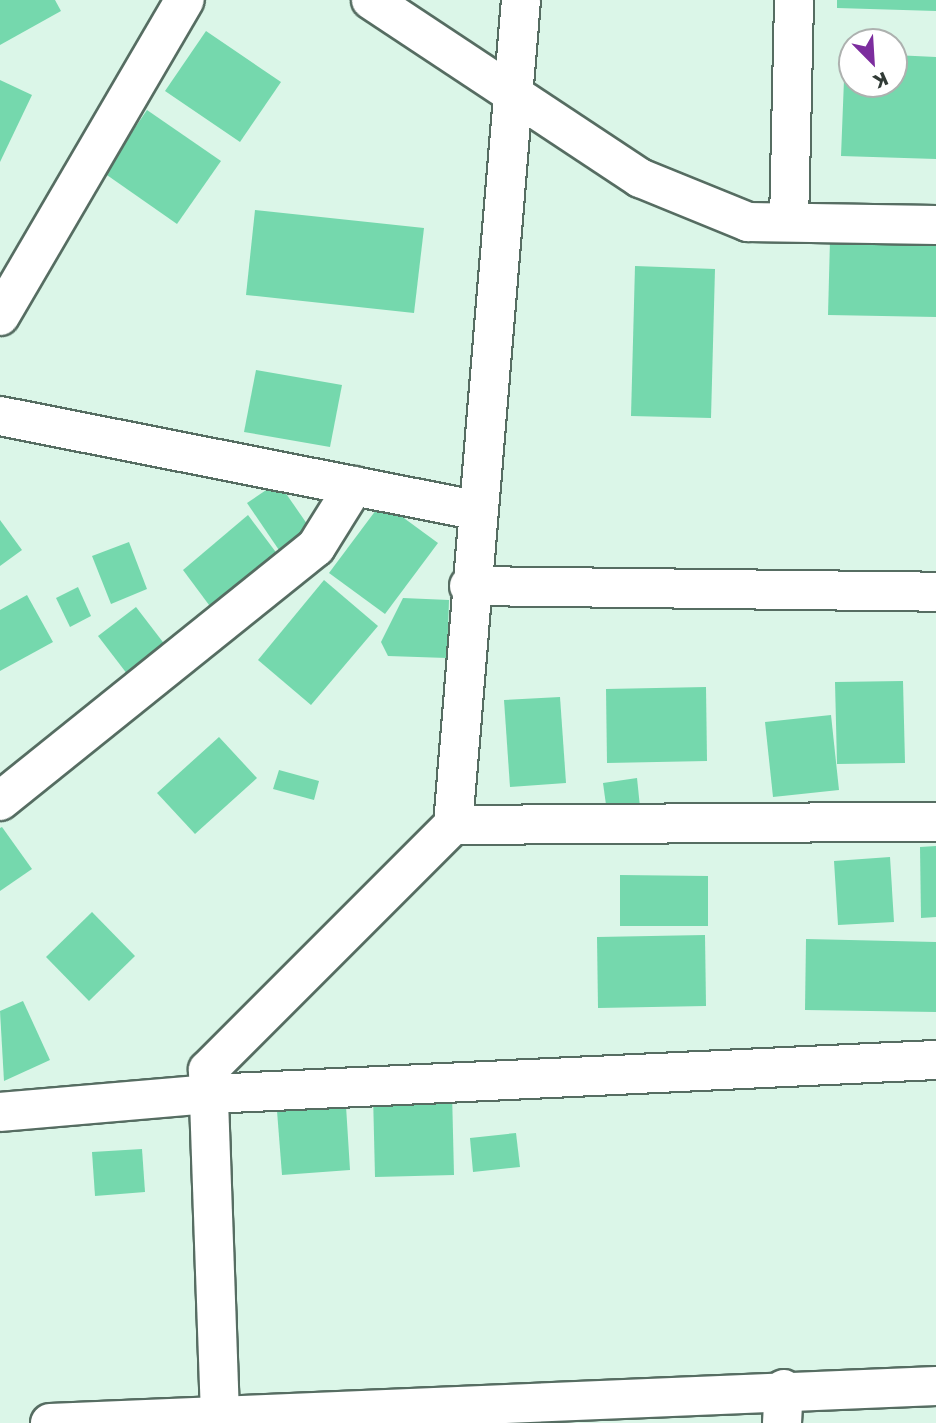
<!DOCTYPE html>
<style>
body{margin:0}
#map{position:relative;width:936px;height:1423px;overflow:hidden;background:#dbf6e8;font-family:"Golos Text",sans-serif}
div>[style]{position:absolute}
.building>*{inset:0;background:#75d8ad}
.roads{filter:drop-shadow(2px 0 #566d62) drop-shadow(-2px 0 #566d62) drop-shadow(0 2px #566d62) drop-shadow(0 -2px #566d62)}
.minor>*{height:38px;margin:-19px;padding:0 19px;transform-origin:19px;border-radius:19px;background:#fff}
span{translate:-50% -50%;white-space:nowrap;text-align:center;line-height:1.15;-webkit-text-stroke:6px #fff;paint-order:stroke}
.north{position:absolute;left:838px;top:28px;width:70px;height:70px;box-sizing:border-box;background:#fff;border:2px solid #adb1af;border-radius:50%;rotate:156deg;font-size:19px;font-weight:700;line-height:28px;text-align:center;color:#313b36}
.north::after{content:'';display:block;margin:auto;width:24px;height:32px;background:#7c2d9e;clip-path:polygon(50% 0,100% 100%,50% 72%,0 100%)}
</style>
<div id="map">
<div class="building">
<div style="clip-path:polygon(0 0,55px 0,61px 11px,0 45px)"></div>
<div style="clip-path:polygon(837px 0,936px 0,936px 11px,837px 8px)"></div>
<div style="clip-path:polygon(206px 31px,281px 82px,240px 142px,165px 91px)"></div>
<div style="clip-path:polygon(845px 54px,852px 54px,852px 84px,894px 84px,894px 55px,936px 57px,936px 159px,841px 156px)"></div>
<div style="clip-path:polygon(0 80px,32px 95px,0 162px)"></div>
<div style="clip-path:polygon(147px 110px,221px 161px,177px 224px,104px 173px)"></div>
<div style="clip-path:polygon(255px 210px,424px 228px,414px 313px,246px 295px)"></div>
<div style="clip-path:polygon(830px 240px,936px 242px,936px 317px,828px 315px)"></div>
<div style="clip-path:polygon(635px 266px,715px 269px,711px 418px,631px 416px)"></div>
<div style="clip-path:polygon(256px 370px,342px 385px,330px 447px,244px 432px)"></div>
<div style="clip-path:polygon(278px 482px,314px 534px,283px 556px,247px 503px)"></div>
<div style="clip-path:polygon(382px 502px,438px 543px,385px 614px,329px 573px)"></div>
<div style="clip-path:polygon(248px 515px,284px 563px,215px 613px,183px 570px)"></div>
<div style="clip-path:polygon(0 520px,22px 550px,0 566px)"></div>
<div style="clip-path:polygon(129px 542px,147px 589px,111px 604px,92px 556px)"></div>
<div style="clip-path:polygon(324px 580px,378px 626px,311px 705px,258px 660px)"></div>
<div style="clip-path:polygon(78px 587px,91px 616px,70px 627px,56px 598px)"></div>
<div style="clip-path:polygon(27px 595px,53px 642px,0 671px,0 610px)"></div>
<div style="clip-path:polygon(403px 598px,449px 600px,447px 658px,388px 656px,381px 642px)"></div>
<div style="clip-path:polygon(136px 607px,169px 650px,131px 679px,98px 636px)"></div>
<div style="clip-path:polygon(903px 681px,905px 763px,837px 764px,835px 682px)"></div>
<div style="clip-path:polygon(706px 687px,707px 761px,607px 763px,606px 689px)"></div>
<div style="clip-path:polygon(560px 697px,566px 783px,510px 787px,504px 700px)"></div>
<div style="clip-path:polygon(831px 715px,839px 790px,773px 797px,765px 722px)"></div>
<div style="clip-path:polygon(219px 737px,257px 778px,195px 834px,157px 793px)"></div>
<div style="clip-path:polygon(279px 770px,319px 781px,314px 800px,273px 789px)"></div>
<div style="clip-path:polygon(637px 778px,640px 807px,607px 812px,603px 783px)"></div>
<div style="clip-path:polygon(2px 827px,32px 869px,0 891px,0 828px)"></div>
<div style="clip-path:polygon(936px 846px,936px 917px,921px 918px,920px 847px)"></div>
<div style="clip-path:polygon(890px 857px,894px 922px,838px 925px,834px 861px)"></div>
<div style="clip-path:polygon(620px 875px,708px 876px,708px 926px,620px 926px)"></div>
<div style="clip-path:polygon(92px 912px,135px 956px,89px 1001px,46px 957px)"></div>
<div style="clip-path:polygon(705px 935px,706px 1006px,598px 1008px,597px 937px)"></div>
<div style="clip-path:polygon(806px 939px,936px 942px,936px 1012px,805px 1010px)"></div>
<div style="clip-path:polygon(23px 1001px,50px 1060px,4px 1081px,0 1011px)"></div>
<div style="clip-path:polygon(452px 1092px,454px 1175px,375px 1177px,373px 1094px)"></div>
<div style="clip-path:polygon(346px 1106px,350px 1170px,282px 1175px,277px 1111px)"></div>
<div style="clip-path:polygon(516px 1133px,520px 1167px,473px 1172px,470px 1138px)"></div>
<div style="clip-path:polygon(142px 1149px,145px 1192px,95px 1196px,92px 1152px)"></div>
</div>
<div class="roads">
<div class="minor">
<div style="left:371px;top:0;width:323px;rotate:33.5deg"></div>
<div style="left:640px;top:178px;width:117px;rotate:22.2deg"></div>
<div style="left:748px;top:222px;width:188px;rotate:0.9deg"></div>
<div style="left:789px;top:222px;width:222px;rotate:-88.7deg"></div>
<div style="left:0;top:316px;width:366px;rotate:-59.7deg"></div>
<div style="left:0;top:416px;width:483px;rotate:11.2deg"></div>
<div style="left:469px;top:586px;width:467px;rotate:0.7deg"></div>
<div style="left:0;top:801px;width:405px;rotate:-38.8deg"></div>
<div style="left:316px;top:547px;width:72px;rotate:-58.1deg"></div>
<div style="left:453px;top:825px;width:483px;rotate:-0.4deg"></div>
<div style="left:0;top:1112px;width:210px;rotate:-4.9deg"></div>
<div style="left:209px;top:1094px;width:728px;rotate:-2.68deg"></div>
<div style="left:220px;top:1415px;width:345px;rotate:-92deg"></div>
<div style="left:208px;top:1070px;width:346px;rotate:-45deg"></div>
<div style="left:453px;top:825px;width:828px;rotate:-85.29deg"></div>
<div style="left:50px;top:1423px;width:887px;rotate:-2.39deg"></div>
<div style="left:782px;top:1423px;width:34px;rotate:-87deg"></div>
</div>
</div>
<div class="north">K</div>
</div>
